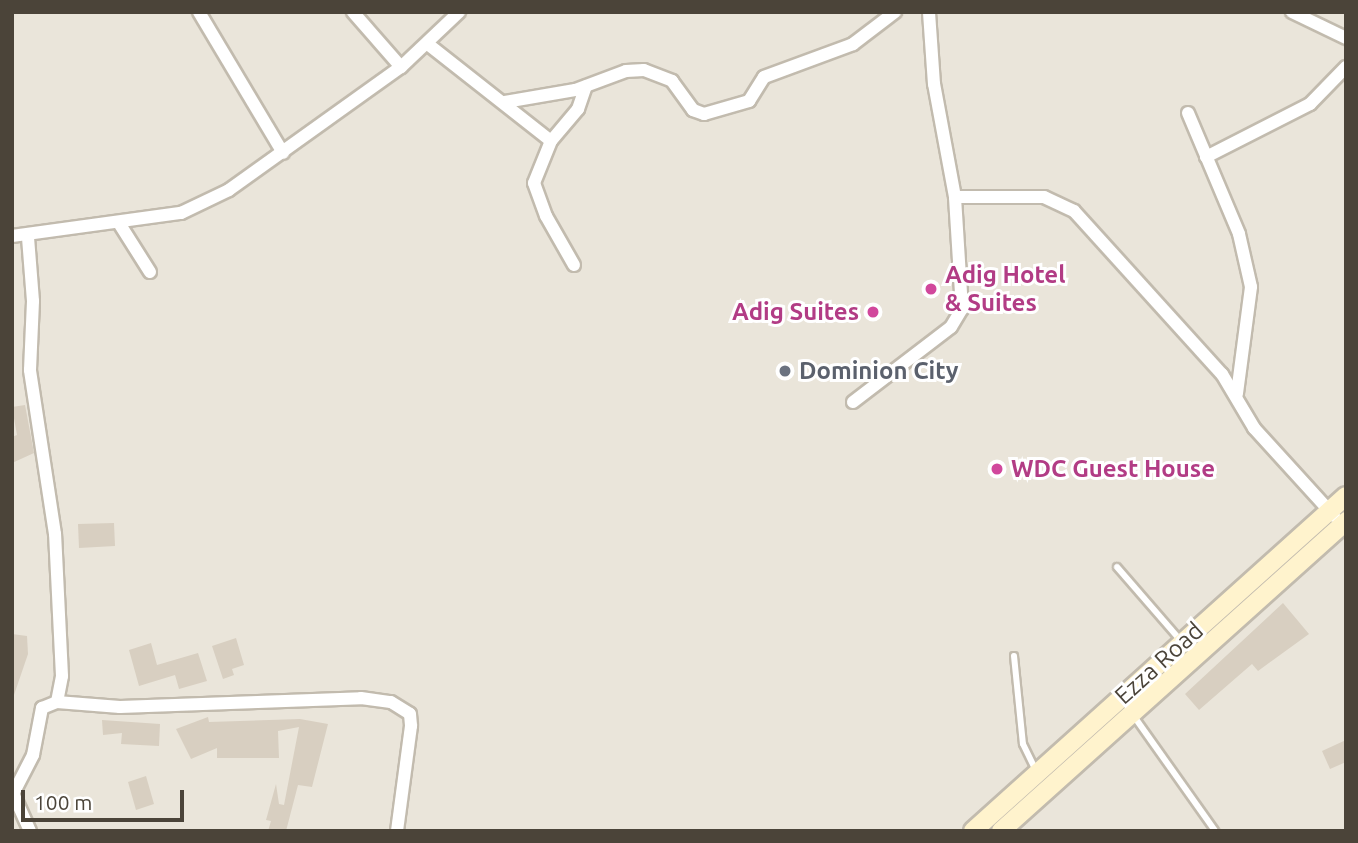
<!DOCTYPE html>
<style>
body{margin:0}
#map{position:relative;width:1358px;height:843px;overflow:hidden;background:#f6f3ec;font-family:Ubuntu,sans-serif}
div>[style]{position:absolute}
.residential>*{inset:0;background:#eae5da}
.building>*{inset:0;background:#d8cfc1}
.roads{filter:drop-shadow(2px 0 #c2bbae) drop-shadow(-2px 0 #c2bbae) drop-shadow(0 2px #c2bbae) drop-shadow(0 -2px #c2bbae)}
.lane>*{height:6px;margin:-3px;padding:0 3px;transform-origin:3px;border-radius:3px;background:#fff}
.street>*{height:12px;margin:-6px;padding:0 6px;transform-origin:6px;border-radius:6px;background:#fff}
.secondary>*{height:18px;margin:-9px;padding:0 9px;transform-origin:9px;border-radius:9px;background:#fff3cd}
.dots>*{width:19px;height:19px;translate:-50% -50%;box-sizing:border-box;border:4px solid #fff;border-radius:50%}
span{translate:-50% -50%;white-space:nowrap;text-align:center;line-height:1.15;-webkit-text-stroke:6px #fff;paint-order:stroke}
.hotel-label{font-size:24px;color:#b23c85;font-weight:700}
.left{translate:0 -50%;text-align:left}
.right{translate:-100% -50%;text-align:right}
.worship-label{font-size:24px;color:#5b616d;font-weight:700}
.street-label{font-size:24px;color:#4b4439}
.frame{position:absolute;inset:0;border:14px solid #4b4439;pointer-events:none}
.scale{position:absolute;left:21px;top:790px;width:163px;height:32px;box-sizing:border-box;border:4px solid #4b4439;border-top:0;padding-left:9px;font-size:21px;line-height:24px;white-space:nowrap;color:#4b4439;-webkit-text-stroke:5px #fff;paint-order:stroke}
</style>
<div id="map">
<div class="residential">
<div style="clip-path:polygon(12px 12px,1346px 12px,1346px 831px,12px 831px)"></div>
</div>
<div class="building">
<div style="clip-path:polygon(25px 405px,34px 453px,12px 463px,12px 437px,17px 435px,12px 407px)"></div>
<div style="clip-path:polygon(114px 523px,115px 546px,79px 548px,78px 524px)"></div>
<div style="clip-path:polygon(1283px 603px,1309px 634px,1258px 671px,1252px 664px,1199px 710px,1185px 694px)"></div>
<div style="clip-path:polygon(12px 634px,27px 636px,28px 654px,14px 695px)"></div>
<div style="clip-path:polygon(236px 638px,244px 665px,232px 669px,234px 675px,223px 679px,212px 646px)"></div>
<div style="clip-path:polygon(151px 643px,157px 665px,198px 653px,207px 681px,179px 689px,175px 675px,139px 686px,129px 650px)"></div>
<div style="clip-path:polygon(208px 717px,209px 722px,300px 719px,328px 724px,312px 787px,298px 785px,286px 831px,268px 831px,271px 821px,266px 820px,276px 784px,279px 804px,284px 805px,299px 727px,278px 731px,279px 758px,217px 758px,217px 748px,191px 759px,176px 729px)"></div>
<div style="clip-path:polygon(102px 720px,160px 724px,159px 746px,121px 744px,122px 733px,103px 735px)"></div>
<div style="clip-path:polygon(1346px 740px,1346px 762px,1330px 769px,1322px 751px)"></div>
<div style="clip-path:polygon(146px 776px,154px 804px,136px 810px,128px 782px)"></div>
</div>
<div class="roads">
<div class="lane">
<div style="left:1117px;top:567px;width:98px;rotate:49.1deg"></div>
<div style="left:1014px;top:656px;width:88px;rotate:84.2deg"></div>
<div style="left:1023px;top:744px;width:30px;rotate:64deg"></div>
<div style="left:1133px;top:715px;width:142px;rotate:54.7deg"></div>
</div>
<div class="street">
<div style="left:199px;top:12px;width:164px;rotate:59.2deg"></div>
<div style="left:353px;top:12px;width:73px;rotate:48.9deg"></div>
<div style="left:1292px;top:12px;width:60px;rotate:25.7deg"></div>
<div style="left:429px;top:45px;width:155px;rotate:38.2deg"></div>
<div style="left:505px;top:102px;width:71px;rotate:-9.7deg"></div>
<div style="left:575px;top:90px;width:54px;rotate:-20.4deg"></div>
<div style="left:626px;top:71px;width:18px;rotate:-3deg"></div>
<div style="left:644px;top:70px;width:30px;rotate:21deg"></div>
<div style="left:672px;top:81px;width:36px;rotate:54deg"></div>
<div style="left:693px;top:110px;width:12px;rotate:20deg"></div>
<div style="left:704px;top:114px;width:47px;rotate:-16.1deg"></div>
<div style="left:749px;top:101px;width:28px;rotate:-58deg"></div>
<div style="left:764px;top:77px;width:95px;rotate:-20.3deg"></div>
<div style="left:853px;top:44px;width:53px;rotate:-37.3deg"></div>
<div style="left:1188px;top:113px;width:131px;rotate:67.1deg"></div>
<div style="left:1239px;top:234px;width:54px;rotate:77.2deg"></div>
<div style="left:1251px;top:287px;width:108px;rotate:97.5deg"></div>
<div style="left:1206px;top:157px;width:117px;rotate:-27deg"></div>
<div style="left:1310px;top:104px;width:52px;rotate:-45.8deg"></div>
<div style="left:955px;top:197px;width:89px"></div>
<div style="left:1044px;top:197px;width:33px;rotate:25deg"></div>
<div style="left:1074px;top:211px;width:220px;rotate:47.8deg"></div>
<div style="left:1222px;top:374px;width:63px;rotate:59.3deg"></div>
<div style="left:1254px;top:428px;width:119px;rotate:47.7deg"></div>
<div style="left:119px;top:223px;width:58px;rotate:57.7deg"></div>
<div style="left:12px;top:236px;width:171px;rotate:-7.8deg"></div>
<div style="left:181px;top:213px;width:53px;rotate:-25.6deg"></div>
<div style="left:229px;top:190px;width:211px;rotate:-35.6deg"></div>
<div style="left:401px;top:67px;width:80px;rotate:-43.5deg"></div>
<div style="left:574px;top:265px;width:56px;rotate:-119.7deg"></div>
<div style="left:546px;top:216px;width:35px;rotate:-110deg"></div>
<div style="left:534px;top:183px;width:45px;rotate:-68deg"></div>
<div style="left:551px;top:141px;width:42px;rotate:-49.8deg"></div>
<div style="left:578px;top:109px;width:24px;rotate:-71deg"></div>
<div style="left:853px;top:402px;width:123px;rotate:-37.4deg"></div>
<div style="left:951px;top:327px;width:21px;rotate:-59deg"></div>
<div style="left:962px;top:309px;width:112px;rotate:-93.6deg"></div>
<div style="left:955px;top:197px;width:115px;rotate:-100.5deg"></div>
<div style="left:934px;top:84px;width:72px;rotate:-94deg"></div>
<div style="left:57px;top:702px;width:63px;rotate:4.5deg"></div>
<div style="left:120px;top:707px;width:241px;rotate:-2.1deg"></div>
<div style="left:361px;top:698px;width:30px;rotate:8deg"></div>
<div style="left:391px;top:702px;width:22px;rotate:32deg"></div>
<div style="left:410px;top:714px;width:12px;rotate:85deg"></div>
<div style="left:411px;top:726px;width:106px;rotate:97.6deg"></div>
<div style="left:12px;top:791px;width:44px;rotate:65.8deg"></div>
<div style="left:14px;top:792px;width:42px;rotate:-62.8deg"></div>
<div style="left:33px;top:755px;width:48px;rotate:-79.2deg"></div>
<div style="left:42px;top:708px;width:16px;rotate:-22deg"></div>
<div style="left:57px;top:702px;width:26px;rotate:-79deg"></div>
<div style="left:62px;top:676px;width:142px;rotate:-92.8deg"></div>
<div style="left:55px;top:534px;width:166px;rotate:-98.7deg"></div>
<div style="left:30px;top:370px;width:69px;rotate:-87.5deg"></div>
<div style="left:33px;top:301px;width:63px;rotate:-94.5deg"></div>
</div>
<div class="secondary">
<div style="left:973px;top:831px;width:501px;rotate:-41.93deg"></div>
<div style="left:1001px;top:831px;width:464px;rotate:-41.9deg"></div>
</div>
</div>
<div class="dots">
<div style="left:931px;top:289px;background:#d1479c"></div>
<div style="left:873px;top:312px;background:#d1479c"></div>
<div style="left:785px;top:371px;background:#6b7280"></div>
<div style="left:997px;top:469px;background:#d1479c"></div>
</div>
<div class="hotel-label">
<span class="left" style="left:945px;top:289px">Adig Hotel<br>&amp; Suites</span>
<span class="right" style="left:859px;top:312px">Adig Suites</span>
<span class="left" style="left:1011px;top:469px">WDC Guest House</span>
</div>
<div class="worship-label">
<span class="left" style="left:799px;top:371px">Dominion City</span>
</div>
<div class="street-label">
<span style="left:1159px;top:663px;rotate:-42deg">Ezza Road</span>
</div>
<div class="frame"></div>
<div class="scale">100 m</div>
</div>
